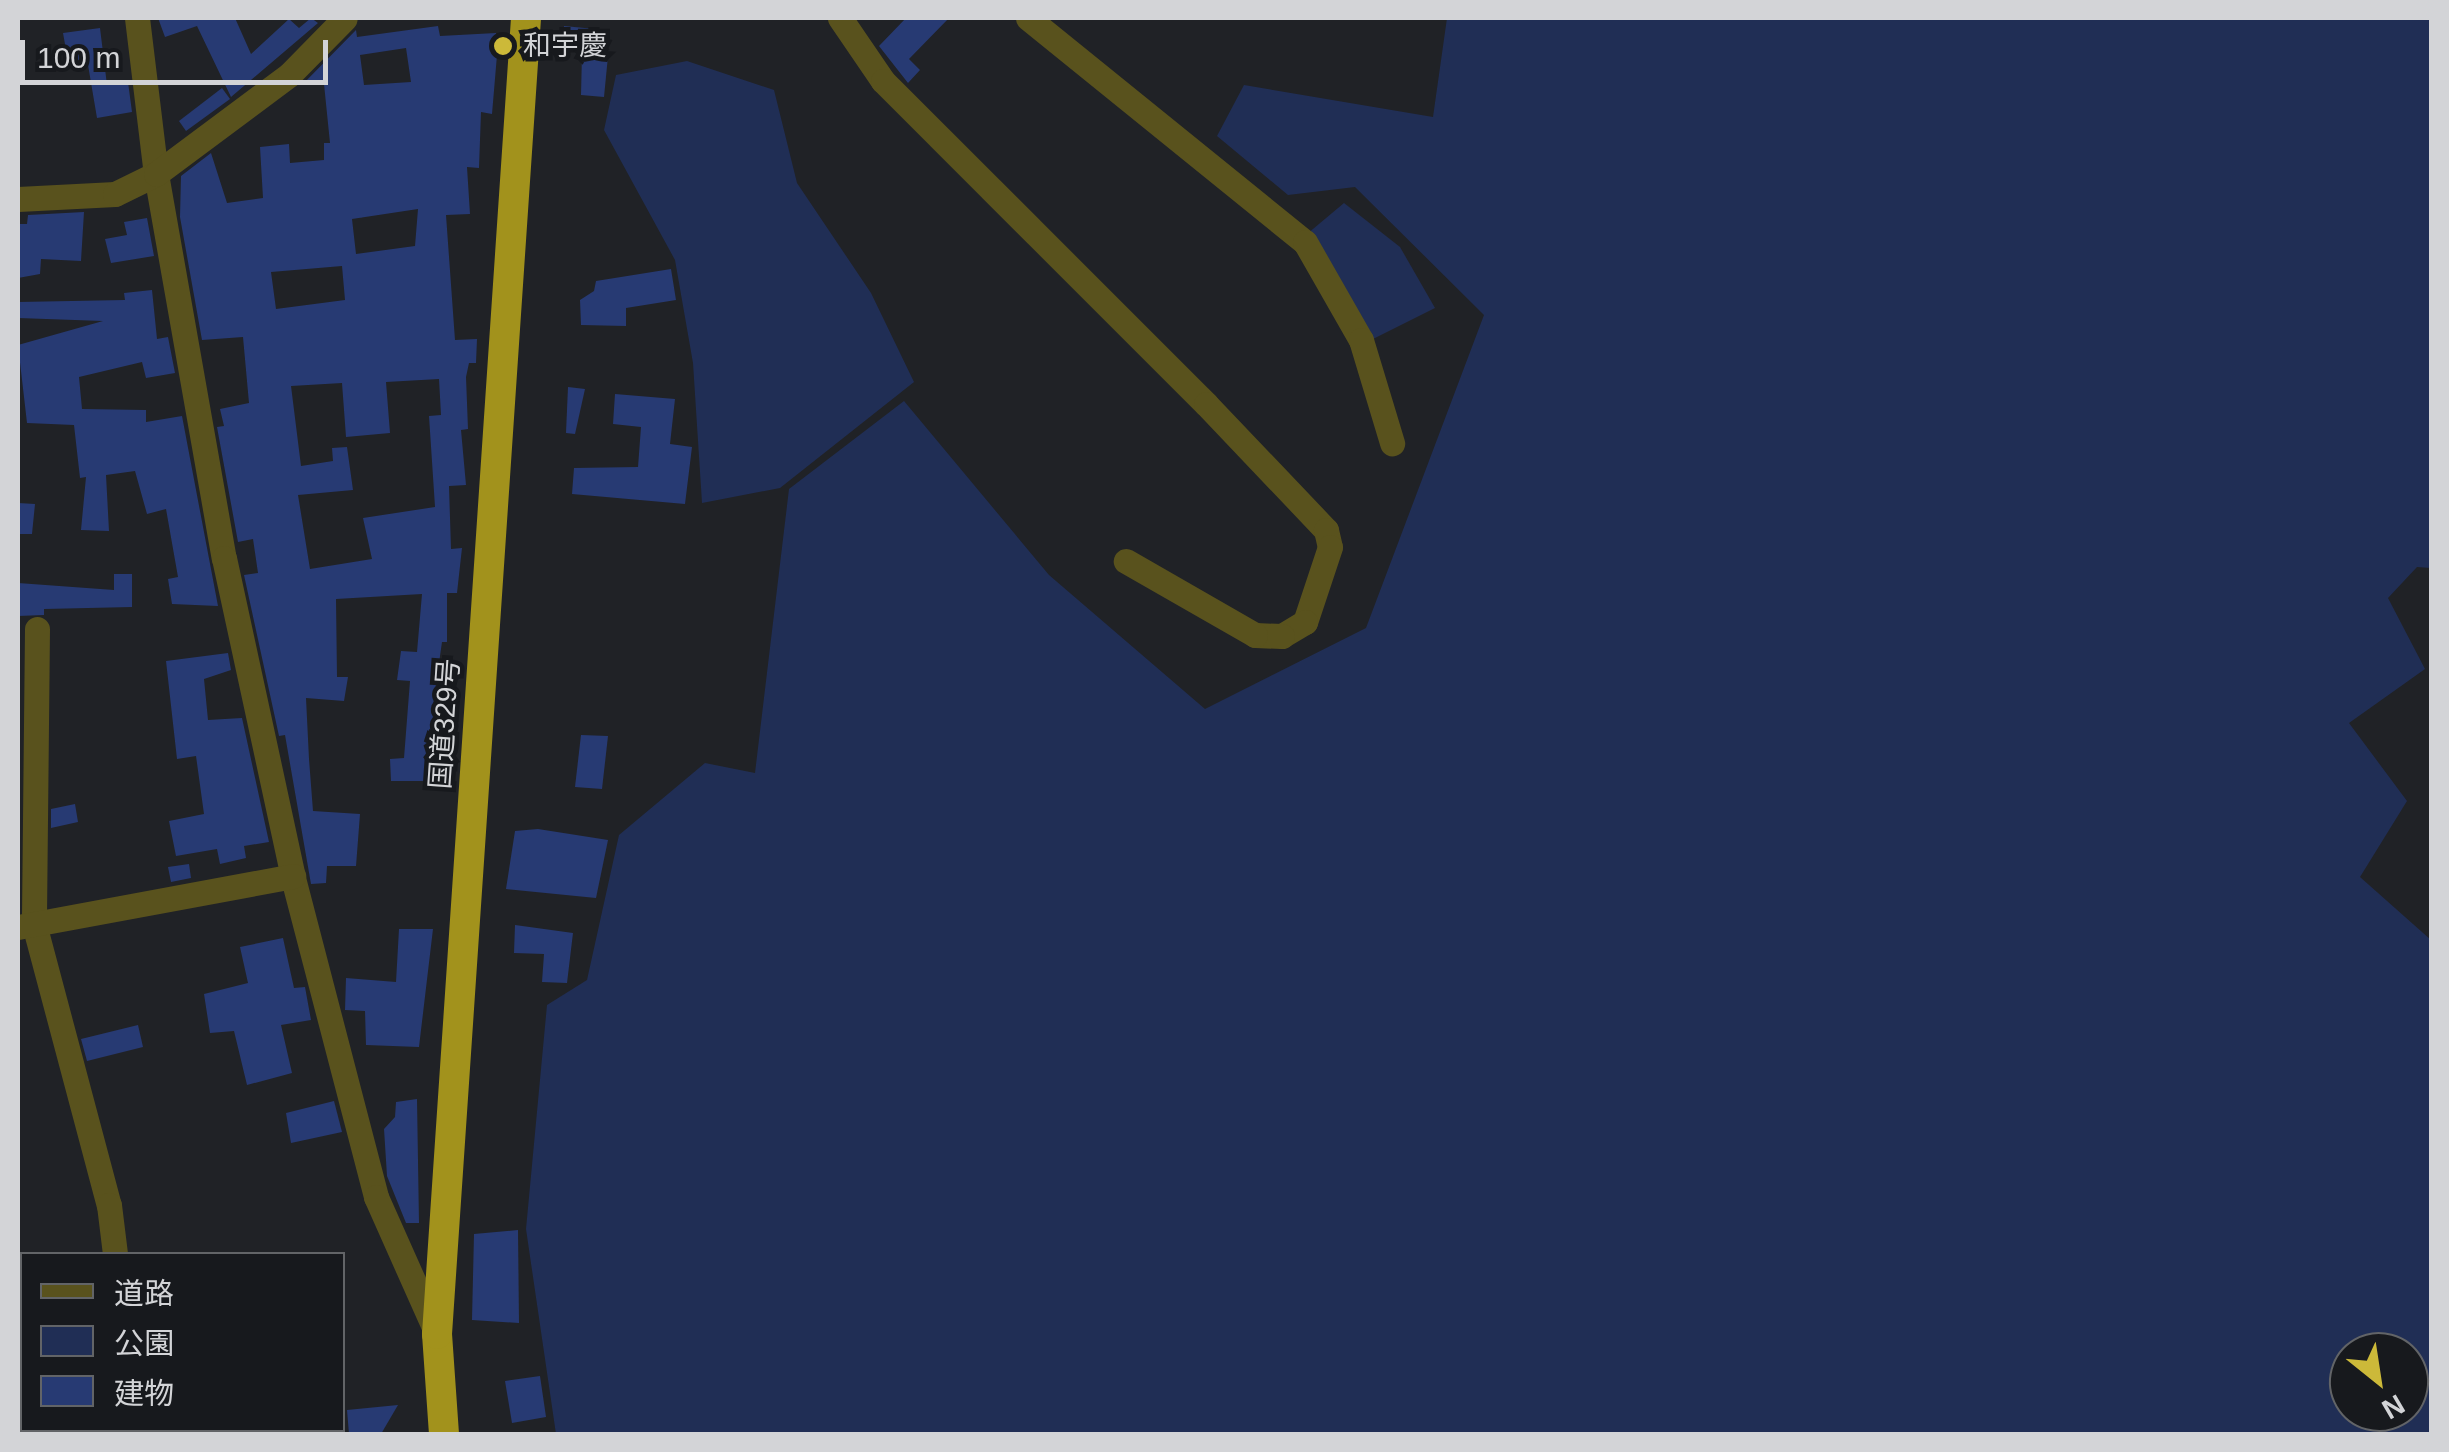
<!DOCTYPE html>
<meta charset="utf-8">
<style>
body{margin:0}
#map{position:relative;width:2449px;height:1452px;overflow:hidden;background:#202226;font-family:Arial,"Noto Sans JP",sans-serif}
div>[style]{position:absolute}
.green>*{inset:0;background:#202e55}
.building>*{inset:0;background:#273a73}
.minor>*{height:25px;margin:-12.5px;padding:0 12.5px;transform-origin:12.5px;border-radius:12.5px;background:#59521d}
.highway>*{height:30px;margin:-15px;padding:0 15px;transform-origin:15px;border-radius:15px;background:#a2921c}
.dots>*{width:28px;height:28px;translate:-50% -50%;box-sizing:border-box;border:5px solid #17191d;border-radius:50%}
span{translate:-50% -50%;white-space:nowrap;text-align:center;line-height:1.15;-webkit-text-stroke:9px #17191d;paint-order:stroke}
.poi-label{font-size:28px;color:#d3d4d7}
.left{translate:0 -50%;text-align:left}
.street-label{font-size:28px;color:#d3d4d7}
.frame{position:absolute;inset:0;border:20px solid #d3d4d7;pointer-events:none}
.legend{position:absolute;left:20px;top:1252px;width:325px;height:180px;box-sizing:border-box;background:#17191d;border:2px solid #626467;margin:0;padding:12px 18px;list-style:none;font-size:30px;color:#d3d4d7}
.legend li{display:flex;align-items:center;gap:20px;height:50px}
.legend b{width:50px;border:2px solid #626467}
.north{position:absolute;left:2329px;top:1332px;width:100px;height:100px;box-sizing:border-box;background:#17191d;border:2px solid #626467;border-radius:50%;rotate:150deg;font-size:28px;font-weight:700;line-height:40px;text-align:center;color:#d3d4d7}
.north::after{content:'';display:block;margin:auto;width:35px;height:45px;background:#ccb939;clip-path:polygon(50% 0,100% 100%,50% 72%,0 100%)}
.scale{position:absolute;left:20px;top:40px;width:308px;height:45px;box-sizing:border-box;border:5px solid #d3d4d7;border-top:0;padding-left:12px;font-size:30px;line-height:35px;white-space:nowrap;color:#d3d4d7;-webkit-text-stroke:8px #17191d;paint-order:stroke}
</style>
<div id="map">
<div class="green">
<div style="clip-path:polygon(evenodd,1447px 18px,2431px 18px,2431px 568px,2417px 567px,2388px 598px,2425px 669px,2349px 723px,2407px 801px,2360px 877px,2431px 940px,2431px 1434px,556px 1434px,526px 1229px,547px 1005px,587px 980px,619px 835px,705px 763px,755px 773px,789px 489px,904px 401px,1049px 575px,1205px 709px,1366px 628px,1484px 315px,1355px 187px,1288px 195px,1217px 136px,1244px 85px,1433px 117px,1447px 18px,2349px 1352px,2409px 1352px,2409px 1412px,2349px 1412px,2349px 1352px)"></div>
<div style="clip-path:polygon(687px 61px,774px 90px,797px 183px,871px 293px,914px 382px,780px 488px,702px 503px,693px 363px,675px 260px,604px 130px,616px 75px)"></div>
<div style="clip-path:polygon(1344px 203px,1400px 247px,1435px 308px,1371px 340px,1307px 234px)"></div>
</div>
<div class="building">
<div style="clip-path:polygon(158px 18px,235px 18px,251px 54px,289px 19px,299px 28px,311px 18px,318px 23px,231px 97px,197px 26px,165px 37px)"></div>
<div style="clip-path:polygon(906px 18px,949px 18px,909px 59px,920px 70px,908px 83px,879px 46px)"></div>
<div style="clip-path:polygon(evenodd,438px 26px,440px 36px,496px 33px,497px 55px,492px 114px,481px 112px,479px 168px,467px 167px,470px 214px,446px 215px,455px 340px,477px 339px,476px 363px,469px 363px,466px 377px,468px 429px,461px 430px,466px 485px,449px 486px,451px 549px,462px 548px,457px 593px,447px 593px,447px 642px,442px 642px,433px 705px,445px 705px,442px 733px,431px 733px,429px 781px,391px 781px,390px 759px,404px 758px,410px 681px,397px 680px,401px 651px,417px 652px,422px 594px,336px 599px,337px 677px,348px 677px,344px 701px,306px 698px,309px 759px,313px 811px,360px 814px,356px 866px,327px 866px,326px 883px,311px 884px,285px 735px,279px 736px,244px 575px,258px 573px,253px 539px,238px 542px,217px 427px,224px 426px,220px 409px,249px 403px,243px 337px,202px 340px,180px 217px,181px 176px,211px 153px,227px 203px,263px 198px,260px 147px,289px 144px,290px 163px,324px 160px,324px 143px,330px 143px,324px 84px,302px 85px,356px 30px,357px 37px,438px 26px,406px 48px,411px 82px,364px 85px,360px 55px,406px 48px,438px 26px,418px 209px,415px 246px,356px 254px,352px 219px,418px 209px,438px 26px,342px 266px,345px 300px,276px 309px,271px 272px,342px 266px,438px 26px,439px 379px,441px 415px,429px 416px,435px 507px,363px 518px,372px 559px,310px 569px,298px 495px,353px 490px,347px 447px,332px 448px,333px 461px,301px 466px,291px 386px,342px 383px,346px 437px,390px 433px,386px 382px,439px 379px)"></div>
<div style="clip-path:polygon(564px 26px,595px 29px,593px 48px,563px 46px)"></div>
<div style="clip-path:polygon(100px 28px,107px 85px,128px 82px,132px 112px,97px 118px,87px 59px,68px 61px,63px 33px)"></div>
<div style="clip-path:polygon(582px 54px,608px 56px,604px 97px,581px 95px)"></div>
<div style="clip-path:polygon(222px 88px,230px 99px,186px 131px,179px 121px)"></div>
<div style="clip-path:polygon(84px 212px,81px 261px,41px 259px,40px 274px,18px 278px,18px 224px,27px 224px,28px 215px)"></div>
<div style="clip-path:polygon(147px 218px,154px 256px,111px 263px,105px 239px,127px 235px,124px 222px)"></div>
<div style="clip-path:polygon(671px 269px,676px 300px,626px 308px,626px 326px,581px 325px,580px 300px,594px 291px,596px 281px)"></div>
<div style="clip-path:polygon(152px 290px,157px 339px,168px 337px,175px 373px,146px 378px,142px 362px,79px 377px,82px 409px,146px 410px,146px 422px,182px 416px,218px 606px,172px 604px,168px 579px,178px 577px,166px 509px,147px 514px,135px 471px,106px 475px,109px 531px,81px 530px,86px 477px,80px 478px,74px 425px,27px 423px,18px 345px,103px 321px,18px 318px,18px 302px,125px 300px,124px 293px)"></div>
<div style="clip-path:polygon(568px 387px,585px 389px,575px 434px,566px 433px)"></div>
<div style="clip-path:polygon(615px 394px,675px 399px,670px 444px,692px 447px,685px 504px,572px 494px,574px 468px,638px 467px,641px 427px,613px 424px)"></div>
<div style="clip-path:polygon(18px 503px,35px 504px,32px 534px,18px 534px)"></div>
<div style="clip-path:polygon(114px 574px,132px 574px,132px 607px,44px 609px,44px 615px,18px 616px,18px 583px,114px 590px)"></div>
<div style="clip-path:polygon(228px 653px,231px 670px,204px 679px,208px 720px,242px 718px,269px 842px,244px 846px,246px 858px,220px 864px,217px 849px,176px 856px,169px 821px,204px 814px,196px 756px,177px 759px,166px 661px)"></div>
<div style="clip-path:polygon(581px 735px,608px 736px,602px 789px,575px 787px)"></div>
<div style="clip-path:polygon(75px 804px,78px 822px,51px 828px,51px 809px)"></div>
<div style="clip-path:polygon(538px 829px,608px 840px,596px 898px,506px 889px,515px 831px)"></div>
<div style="clip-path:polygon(189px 864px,191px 878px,171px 882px,168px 867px)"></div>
<div style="clip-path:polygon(515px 925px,573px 933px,567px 983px,542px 982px,544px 954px,514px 953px)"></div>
<div style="clip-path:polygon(399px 929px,433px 929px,419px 1047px,366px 1045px,365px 1011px,345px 1010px,346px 978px,396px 982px)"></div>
<div style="clip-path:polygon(283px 938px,294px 988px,305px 987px,311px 1020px,281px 1025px,292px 1073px,247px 1085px,234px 1031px,210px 1033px,204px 994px,248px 983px,240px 947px)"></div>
<div style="clip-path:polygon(138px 1025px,143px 1047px,87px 1061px,81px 1039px)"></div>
<div style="clip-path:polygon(417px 1099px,419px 1223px,406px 1223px,387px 1176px,384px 1129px,395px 1117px,396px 1102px)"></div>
<div style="clip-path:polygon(334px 1101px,342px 1132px,291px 1143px,286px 1113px)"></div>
<div style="clip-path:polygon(518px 1230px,519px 1323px,472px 1320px,474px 1234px)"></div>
<div style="clip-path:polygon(540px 1376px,546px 1417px,512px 1423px,505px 1381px)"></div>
<div style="clip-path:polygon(398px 1405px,381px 1434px,349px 1434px,347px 1410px)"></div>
</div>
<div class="minor">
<div style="left:137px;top:18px;width:157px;rotate:83.1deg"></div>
<div style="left:156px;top:174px;width:390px;rotate:80deg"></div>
<div style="left:224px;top:558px;width:327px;rotate:77.8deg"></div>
<div style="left:293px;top:878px;width:330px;rotate:75.4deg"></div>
<div style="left:376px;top:1197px;width:150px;rotate:66deg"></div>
<div style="left:840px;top:18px;width:76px;rotate:55.7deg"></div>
<div style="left:883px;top:81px;width:457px;rotate:45deg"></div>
<div style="left:1206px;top:404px;width:174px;rotate:46.4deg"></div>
<div style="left:1326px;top:530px;width:17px;rotate:77deg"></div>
<div style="left:1330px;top:547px;width:79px;rotate:108.4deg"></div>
<div style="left:1305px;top:622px;width:27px;rotate:149deg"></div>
<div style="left:1282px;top:636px;width:27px;rotate:-178deg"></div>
<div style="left:1255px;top:635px;width:149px;rotate:-150.2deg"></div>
<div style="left:1028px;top:18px;width:356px;rotate:39deg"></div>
<div style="left:1305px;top:242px;width:113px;rotate:60.3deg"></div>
<div style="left:1361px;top:340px;width:108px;rotate:73.2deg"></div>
<div style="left:18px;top:199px;width:97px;rotate:-3deg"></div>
<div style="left:115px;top:194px;width:46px;rotate:-26deg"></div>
<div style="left:156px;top:174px;width:167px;rotate:-36.7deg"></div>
<div style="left:290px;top:74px;width:78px;rotate:-45.5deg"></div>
<div style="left:37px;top:629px;width:295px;rotate:90.6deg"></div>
<div style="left:34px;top:924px;width:291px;rotate:75.1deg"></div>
<div style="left:109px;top:1205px;width:49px;rotate:83deg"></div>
<div style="left:18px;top:927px;width:280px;rotate:-10.5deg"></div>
<div style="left:18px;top:1366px;width:4px;rotate:-14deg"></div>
<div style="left:159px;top:1430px;width:4px;rotate:63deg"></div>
</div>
<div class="highway">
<div style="left:444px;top:1434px;width:100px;rotate:-94deg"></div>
<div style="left:437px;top:1334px;width:1319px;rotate:-86.13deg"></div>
</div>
<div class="dots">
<div style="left:503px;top:46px;background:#ccb939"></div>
</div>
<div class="poi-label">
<span class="left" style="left:523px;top:46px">和宇慶</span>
</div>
<div class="street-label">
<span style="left:445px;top:724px;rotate:-86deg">国道329号</span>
</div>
<div class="frame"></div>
<ul class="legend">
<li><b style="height:12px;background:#59521d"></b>道路</li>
<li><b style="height:28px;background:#202e55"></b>公園</li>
<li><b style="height:28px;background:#273a73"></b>建物</li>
</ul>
<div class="north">N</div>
<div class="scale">100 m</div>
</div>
